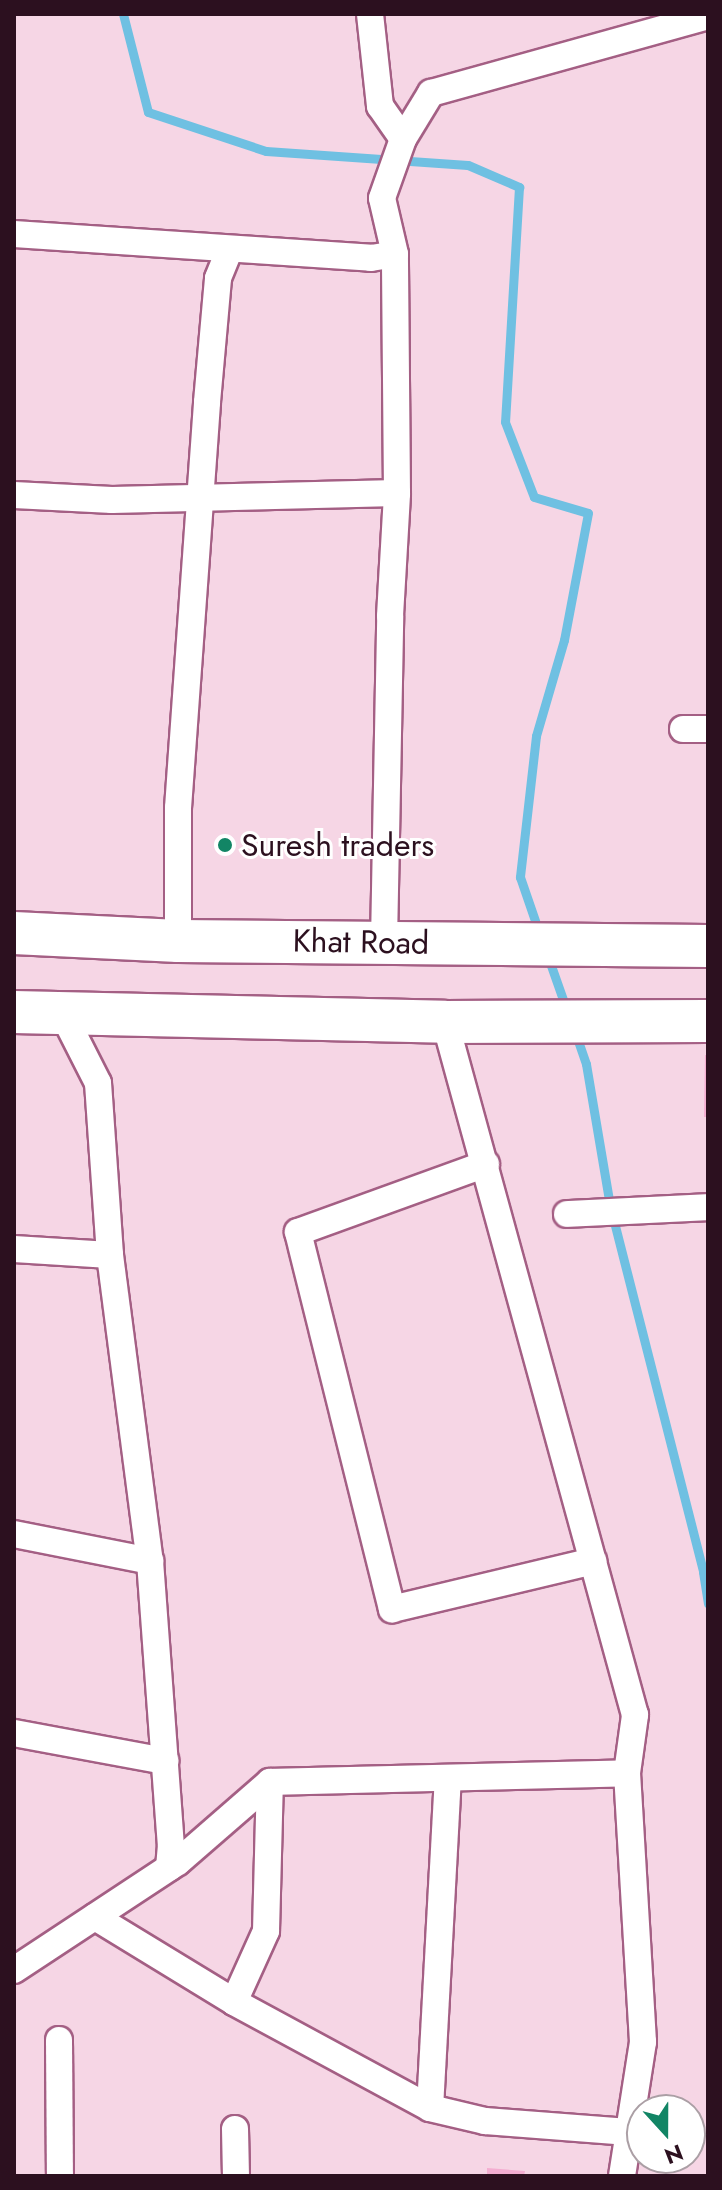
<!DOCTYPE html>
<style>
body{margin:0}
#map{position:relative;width:722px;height:2190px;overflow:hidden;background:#f6d6e5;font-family:Jost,sans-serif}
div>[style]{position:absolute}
.stream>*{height:9px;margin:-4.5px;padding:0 4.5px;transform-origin:4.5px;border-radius:4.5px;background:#6fc0e2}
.building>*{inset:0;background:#f4aed1}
.roads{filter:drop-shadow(2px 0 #a45f84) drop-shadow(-2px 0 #a45f84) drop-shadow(0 2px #a45f84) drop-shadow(0 -2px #a45f84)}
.minor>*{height:26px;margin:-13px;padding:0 13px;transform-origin:13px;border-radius:13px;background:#fff}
.trunk>*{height:42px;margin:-21px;padding:0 21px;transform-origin:21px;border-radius:21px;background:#fff}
.dots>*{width:22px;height:22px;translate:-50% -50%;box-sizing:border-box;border:4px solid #fff;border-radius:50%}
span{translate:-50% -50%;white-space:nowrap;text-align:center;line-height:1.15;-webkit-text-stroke:6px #fff;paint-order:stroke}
.poi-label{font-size:32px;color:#2c101f}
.left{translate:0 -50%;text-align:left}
.street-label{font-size:32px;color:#2c101f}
.frame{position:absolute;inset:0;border:16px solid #2c101f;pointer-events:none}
.north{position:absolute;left:626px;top:2094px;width:80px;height:80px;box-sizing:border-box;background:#fff;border:2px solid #ab9fa5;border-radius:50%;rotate:159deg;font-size:22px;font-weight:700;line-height:32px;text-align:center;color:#2c101f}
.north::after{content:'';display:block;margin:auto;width:28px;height:36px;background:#128565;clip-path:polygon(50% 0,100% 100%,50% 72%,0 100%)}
</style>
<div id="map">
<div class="stream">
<div style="left:123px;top:14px;width:101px;rotate:75.7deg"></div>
<div style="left:148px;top:112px;width:124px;rotate:18.3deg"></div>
<div style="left:266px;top:151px;width:202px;rotate:4deg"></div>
<div style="left:468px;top:165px;width:56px;rotate:23.3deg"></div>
<div style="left:519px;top:187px;width:235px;rotate:93.4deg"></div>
<div style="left:505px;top:422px;width:80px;rotate:68.9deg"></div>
<div style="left:534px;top:497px;width:56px;rotate:16.5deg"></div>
<div style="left:588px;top:513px;width:129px;rotate:100.7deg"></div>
<div style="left:564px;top:640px;width:100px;rotate:106.3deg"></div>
<div style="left:536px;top:736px;width:142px;rotate:96.5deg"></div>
<div style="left:520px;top:877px;width:61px;rotate:71deg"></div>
<div style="left:548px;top:957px;width:57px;rotate:70.6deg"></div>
<div style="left:575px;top:1032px;width:34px;rotate:71deg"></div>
<div style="left:586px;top:1064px;width:144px;rotate:80.4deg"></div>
<div style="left:610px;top:1206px;width:378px;rotate:75.7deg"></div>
<div style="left:703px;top:1572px;width:32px;rotate:81deg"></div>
</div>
<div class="building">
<div style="clip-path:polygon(705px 1055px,708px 1055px,708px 1117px,704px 1117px)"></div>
<div style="clip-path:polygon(487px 2168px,525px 2171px,524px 2176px,487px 2176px)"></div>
</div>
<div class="roads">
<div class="minor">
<div style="left:370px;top:14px;width:93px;rotate:83.8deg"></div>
<div style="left:380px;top:106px;width:40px;rotate:55.1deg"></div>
<div style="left:14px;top:234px;width:358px;rotate:3.8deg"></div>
<div style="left:371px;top:258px;width:24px;rotate:-9deg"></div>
<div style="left:14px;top:495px;width:98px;rotate:2.9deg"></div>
<div style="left:112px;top:500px;width:285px;rotate:-1.4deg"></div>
<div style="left:683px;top:729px;width:25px"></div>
<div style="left:178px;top:941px;width:133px;rotate:-90deg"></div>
<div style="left:178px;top:808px;width:407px;rotate:-85.9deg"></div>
<div style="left:207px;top:402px;width:124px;rotate:-84.9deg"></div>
<div style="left:218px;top:278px;width:31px;rotate:-68deg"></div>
<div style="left:384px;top:942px;width:326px;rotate:-88.9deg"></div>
<div style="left:390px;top:616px;width:123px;rotate:-86.7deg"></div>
<div style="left:397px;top:493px;width:239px;rotate:-90.5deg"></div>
<div style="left:395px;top:254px;width:57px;rotate:-103.1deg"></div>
<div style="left:382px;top:198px;width:63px;rotate:-70.4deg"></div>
<div style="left:403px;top:139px;width:54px;rotate:-58.7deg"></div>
<div style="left:431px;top:93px;width:288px;rotate:-15.5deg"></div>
<div style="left:63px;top:1014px;width:77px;rotate:63.1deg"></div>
<div style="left:98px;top:1083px;width:172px;rotate:86deg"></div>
<div style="left:486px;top:1164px;width:200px;rotate:160.1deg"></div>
<div style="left:298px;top:1232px;width:389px;rotate:76deg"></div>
<div style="left:392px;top:1609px;width:207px;rotate:-13.4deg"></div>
<div style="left:567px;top:1214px;width:141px;rotate:-2.8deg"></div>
<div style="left:14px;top:1249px;width:96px;rotate:3.6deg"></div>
<div style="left:110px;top:1255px;width:309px;rotate:82.6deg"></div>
<div style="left:150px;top:1561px;width:285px;rotate:85.8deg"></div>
<div style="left:171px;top:1845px;width:23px;rotate:95deg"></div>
<div style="left:14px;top:1534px;width:139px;rotate:11.2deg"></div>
<div style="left:14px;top:1733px;width:154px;rotate:10.5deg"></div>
<div style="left:95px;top:1917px;width:163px;rotate:31.4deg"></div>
<div style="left:234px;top:2002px;width:223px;rotate:28.4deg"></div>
<div style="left:430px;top:2108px;width:57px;rotate:13.3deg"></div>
<div style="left:485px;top:2121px;width:144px;rotate:4.4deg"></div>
<div style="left:14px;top:1970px;width:196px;rotate:-33.4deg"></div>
<div style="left:178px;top:1862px;width:122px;rotate:-41deg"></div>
<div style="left:270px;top:1782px;width:357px;rotate:-1.4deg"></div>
<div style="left:627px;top:1773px;width:59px;rotate:-82.1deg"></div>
<div style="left:635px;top:1715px;width:719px;rotate:-105.33deg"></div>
<div style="left:234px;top:2002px;width:78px;rotate:-65.7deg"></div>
<div style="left:266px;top:1931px;width:149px;rotate:-88.5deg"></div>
<div style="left:59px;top:2040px;width:136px;rotate:89.6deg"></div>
<div style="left:430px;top:2108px;width:330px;rotate:-86.9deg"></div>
<div style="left:235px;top:2129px;width:47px;rotate:88.8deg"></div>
<div style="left:622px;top:2176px;width:136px;rotate:-81.1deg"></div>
<div style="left:643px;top:2042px;width:269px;rotate:-93.4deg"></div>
</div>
<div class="trunk">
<div style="left:14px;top:933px;width:164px;rotate:2.8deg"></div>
<div style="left:178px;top:941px;width:530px;rotate:0.54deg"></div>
<div style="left:14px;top:1012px;width:431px;rotate:1.3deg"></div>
<div style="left:445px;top:1022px;width:263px;rotate:-0.2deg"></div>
</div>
</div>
<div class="dots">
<div style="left:225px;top:845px;background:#128565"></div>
</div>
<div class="poi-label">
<span class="left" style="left:241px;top:845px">Suresh traders</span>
</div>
<div class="street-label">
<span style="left:361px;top:942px;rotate:1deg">Khat Road</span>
</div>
<div class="frame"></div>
<div class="north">N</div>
</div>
